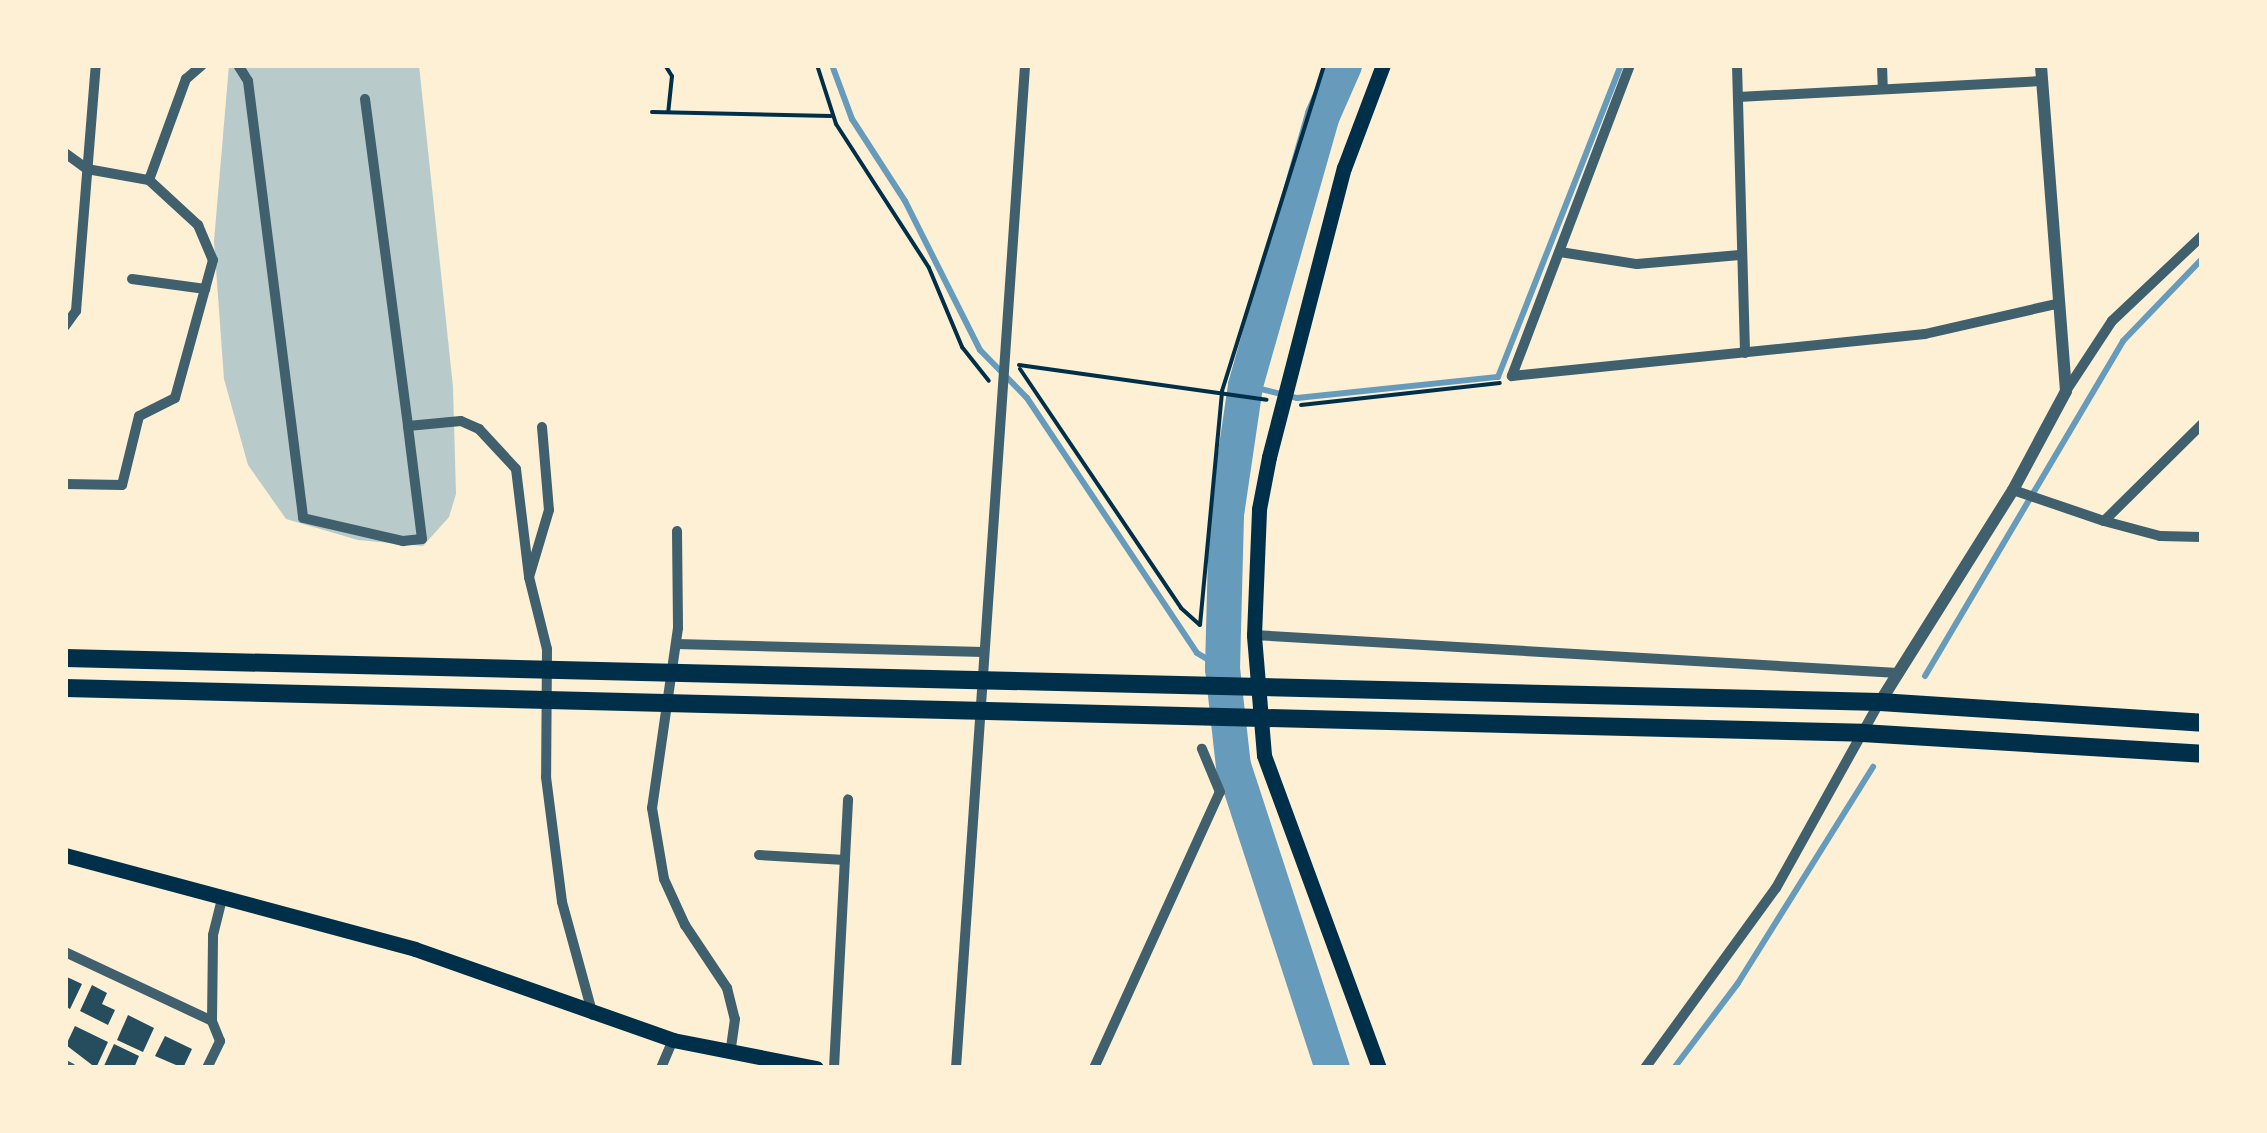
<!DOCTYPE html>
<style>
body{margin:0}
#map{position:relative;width:2267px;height:1133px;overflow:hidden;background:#fdf0d5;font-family:"Roboto Serif",serif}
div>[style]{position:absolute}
.green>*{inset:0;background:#b9caca}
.stream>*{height:6px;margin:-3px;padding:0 3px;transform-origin:3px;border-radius:3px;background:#669bbc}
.river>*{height:35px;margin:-17.5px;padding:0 17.5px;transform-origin:17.5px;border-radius:17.5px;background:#669bbc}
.building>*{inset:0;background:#264d5e}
.path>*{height:4px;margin:-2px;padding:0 2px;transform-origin:2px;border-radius:2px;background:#003049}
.minor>*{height:10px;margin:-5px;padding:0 5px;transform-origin:5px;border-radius:5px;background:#3f606c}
.tertiary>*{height:12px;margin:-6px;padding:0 6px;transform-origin:6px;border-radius:6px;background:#3f606c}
.secondary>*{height:15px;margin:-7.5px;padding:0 7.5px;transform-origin:7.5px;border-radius:7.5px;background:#003049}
.trunk>*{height:18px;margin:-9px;padding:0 9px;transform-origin:9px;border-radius:9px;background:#003049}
span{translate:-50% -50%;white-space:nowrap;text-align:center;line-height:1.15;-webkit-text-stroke:10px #fdf0d5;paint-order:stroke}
.frame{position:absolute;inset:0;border:68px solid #fdf0d5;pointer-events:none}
</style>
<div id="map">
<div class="green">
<div style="clip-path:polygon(229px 65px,419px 65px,453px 387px,456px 494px,449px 517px,423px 546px,358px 540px,286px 519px,248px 465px,224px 379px,214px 241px)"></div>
</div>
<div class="stream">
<div style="left:832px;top:65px;width:58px;rotate:69.7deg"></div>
<div style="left:852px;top:119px;width:98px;rotate:57.1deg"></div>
<div style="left:905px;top:201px;width:167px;rotate:63.3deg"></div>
<div style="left:980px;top:350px;width:67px;rotate:45.6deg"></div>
<div style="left:1027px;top:398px;width:306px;rotate:56.3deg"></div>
<div style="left:1197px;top:653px;width:29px;rotate:31deg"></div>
<div style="left:1245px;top:385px;width:54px;rotate:14deg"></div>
<div style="left:1297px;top:398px;width:202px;rotate:-6deg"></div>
<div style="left:1498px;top:377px;width:335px;rotate:-68.5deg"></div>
<div style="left:1925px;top:676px;width:389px;rotate:-59.4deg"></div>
<div style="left:2123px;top:341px;width:114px;rotate:-46.1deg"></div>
<div style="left:1674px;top:1068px;width:106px;rotate:-53deg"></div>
<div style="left:1738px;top:983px;width:255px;rotate:-58deg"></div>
</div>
<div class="river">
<div style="left:1332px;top:1068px;width:318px;rotate:-108.1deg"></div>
<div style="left:1233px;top:766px;width:99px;rotate:-96.4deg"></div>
<div style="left:1222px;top:668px;width:154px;rotate:-88.5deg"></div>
<div style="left:1226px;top:514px;width:130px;rotate:-81.6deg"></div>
<div style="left:1245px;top:385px;width:281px;rotate:-74.1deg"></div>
<div style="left:1322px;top:115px;width:55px;rotate:-66.3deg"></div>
</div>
<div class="building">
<div style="clip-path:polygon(67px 977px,82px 984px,70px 1009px,65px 1006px)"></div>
<div style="clip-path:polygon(92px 985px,107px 993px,102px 1004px,115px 1010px,108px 1025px,80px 1011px)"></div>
<div style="clip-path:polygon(128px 1015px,154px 1028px,143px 1052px,117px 1040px)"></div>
<div style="clip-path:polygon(75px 1026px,108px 1042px,96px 1068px,66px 1045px)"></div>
<div style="clip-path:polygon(165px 1036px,192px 1049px,183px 1068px,155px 1056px)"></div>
<div style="clip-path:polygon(114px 1044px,139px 1056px,134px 1068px,103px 1068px)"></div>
</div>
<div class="path">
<div style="left:665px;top:65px;width:13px;rotate:58deg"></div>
<div style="left:672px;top:76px;width:36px;rotate:96deg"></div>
<div style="left:817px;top:65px;width:62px;rotate:72.1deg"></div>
<div style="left:836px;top:124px;width:171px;rotate:57.1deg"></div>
<div style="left:929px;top:268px;width:86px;rotate:67.3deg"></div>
<div style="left:962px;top:347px;width:43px;rotate:51.5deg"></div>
<div style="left:652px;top:112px;width:179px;rotate:1.3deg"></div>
<div style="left:1019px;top:365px;width:250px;rotate:8deg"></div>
<div style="left:1020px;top:369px;width:288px;rotate:56deg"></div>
<div style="left:1181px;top:608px;width:25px;rotate:42deg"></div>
<div style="left:1200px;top:625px;width:235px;rotate:-84.6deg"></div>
<div style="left:1222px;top:391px;width:342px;rotate:-72.6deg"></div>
<div style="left:1301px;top:405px;width:200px;rotate:-6.3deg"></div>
</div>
<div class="minor">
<div style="left:238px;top:65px;width:19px;rotate:58deg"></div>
<div style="left:248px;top:81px;width:440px;rotate:82.8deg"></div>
<div style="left:303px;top:518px;width:103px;rotate:13deg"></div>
<div style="left:403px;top:541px;width:19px;rotate:-6deg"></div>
<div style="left:422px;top:539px;width:114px;rotate:-97.1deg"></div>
<div style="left:408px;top:426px;width:53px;rotate:-5.4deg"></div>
<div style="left:461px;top:421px;width:20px;rotate:24deg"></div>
<div style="left:479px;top:429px;width:54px;rotate:47.2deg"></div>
<div style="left:516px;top:469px;width:109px;rotate:83.1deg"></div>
<div style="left:1630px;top:65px;width:333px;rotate:110.8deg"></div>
<div style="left:1512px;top:376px;width:415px;rotate:-5.8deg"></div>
<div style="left:1925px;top:334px;width:134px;rotate:-12.9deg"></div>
<div style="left:1737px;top:65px;width:288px;rotate:88.4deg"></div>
<div style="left:1882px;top:65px;width:24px;rotate:88deg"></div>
<div style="left:1738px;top:97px;width:304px;rotate:-3deg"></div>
<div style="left:365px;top:99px;width:330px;rotate:82.5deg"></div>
<div style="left:65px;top:153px;width:27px;rotate:36deg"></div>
<div style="left:87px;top:169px;width:63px;rotate:10.1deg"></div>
<div style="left:149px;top:180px;width:67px;rotate:42.6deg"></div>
<div style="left:198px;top:225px;width:38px;rotate:67deg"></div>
<div style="left:213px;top:260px;width:143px;rotate:105.4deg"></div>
<div style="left:175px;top:398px;width:40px;rotate:153.4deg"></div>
<div style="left:139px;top:416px;width:71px;rotate:103.8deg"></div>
<div style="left:122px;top:485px;width:57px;rotate:-179deg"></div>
<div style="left:149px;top:180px;width:108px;rotate:-69.9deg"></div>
<div style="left:186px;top:79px;width:21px;rotate:-41deg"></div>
<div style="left:1560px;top:252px;width:78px;rotate:8.9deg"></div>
<div style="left:1637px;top:264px;width:103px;rotate:-5deg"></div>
<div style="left:132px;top:279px;width:74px;rotate:7.8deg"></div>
<div style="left:65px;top:326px;width:19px;rotate:-54deg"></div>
<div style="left:76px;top:311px;width:247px;rotate:-85.4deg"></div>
<div style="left:2066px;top:391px;width:84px;rotate:-56.7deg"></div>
<div style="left:2112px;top:321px;width:124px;rotate:-43.4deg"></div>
<div style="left:542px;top:427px;width:83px;rotate:85.2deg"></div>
<div style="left:549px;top:510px;width:70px;rotate:106.6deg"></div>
<div style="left:529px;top:577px;width:74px;rotate:76deg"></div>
<div style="left:547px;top:649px;width:128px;rotate:90.4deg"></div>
<div style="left:546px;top:777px;width:126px;rotate:82.7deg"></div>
<div style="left:562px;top:902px;width:117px;rotate:74.7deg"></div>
<div style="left:2013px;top:490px;width:96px;rotate:18.8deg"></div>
<div style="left:2104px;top:521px;width:138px;rotate:-44.7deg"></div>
<div style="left:2104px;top:521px;width:58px;rotate:15deg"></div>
<div style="left:2160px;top:536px;width:42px;rotate:1.4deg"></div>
<div style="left:677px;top:531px;width:97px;rotate:89.4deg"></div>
<div style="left:678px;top:628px;width:182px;rotate:98.2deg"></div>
<div style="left:652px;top:808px;width:72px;rotate:80.4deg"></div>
<div style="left:664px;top:879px;width:51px;rotate:65.5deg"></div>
<div style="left:685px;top:925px;width:76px;rotate:56.3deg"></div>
<div style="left:727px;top:988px;width:32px;rotate:76deg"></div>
<div style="left:735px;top:1019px;width:34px;rotate:98deg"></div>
<div style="left:1254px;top:635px;width:645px;rotate:3.38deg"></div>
<div style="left:676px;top:644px;width:307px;rotate:1.5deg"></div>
<div style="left:759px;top:855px;width:86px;rotate:3.3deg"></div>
<div style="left:65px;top:952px;width:162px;rotate:25.1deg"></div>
<div style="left:65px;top:1065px;width:7px;rotate:27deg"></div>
<div style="left:207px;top:1068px;width:30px;rotate:-64deg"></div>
<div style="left:220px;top:1041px;width:22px;rotate:-112deg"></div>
<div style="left:212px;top:1021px;width:86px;rotate:-89.3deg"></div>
<div style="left:213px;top:935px;width:38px;rotate:-76deg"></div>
<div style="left:661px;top:1068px;width:30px;rotate:-67deg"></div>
<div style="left:834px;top:1068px;width:269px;rotate:-87deg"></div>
<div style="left:956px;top:1068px;width:1005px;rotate:-86.06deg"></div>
<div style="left:1094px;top:1068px;width:303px;rotate:-65.5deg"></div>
<div style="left:1220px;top:792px;width:47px;rotate:-112.7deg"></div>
<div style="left:1645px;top:1068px;width:223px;rotate:-54deg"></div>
<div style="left:1776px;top:888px;width:212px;rotate:-60.9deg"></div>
</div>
<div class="tertiary">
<div style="left:1880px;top:702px;width:250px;rotate:-57.9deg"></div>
<div style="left:2013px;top:490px;width:112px;rotate:-61.8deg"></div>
<div style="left:2066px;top:391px;width:327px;rotate:-94.4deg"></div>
</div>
<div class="secondary">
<div style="left:65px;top:855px;width:362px;rotate:15deg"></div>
<div style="left:415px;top:949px;width:274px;rotate:19.4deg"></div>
<div style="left:673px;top:1040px;width:146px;rotate:11.1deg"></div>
<div style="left:1379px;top:1068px;width:333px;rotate:-110.2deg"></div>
<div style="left:1264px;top:755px;width:120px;rotate:-94.8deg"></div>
<div style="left:1254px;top:635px;width:126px;rotate:-87.7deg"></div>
<div style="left:1259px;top:509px;width:53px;rotate:-79.1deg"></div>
<div style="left:1269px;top:457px;width:299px;rotate:-75.5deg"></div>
<div style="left:1344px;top:168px;width:110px;rotate:-69.3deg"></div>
</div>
<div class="trunk">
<div style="left:65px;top:658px;width:1816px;rotate:1.39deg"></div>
<div style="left:1880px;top:702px;width:323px;rotate:3.7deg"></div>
<div style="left:65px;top:688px;width:1798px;rotate:1.43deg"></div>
<div style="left:1862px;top:733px;width:341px;rotate:3.5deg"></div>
</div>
<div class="frame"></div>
</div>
